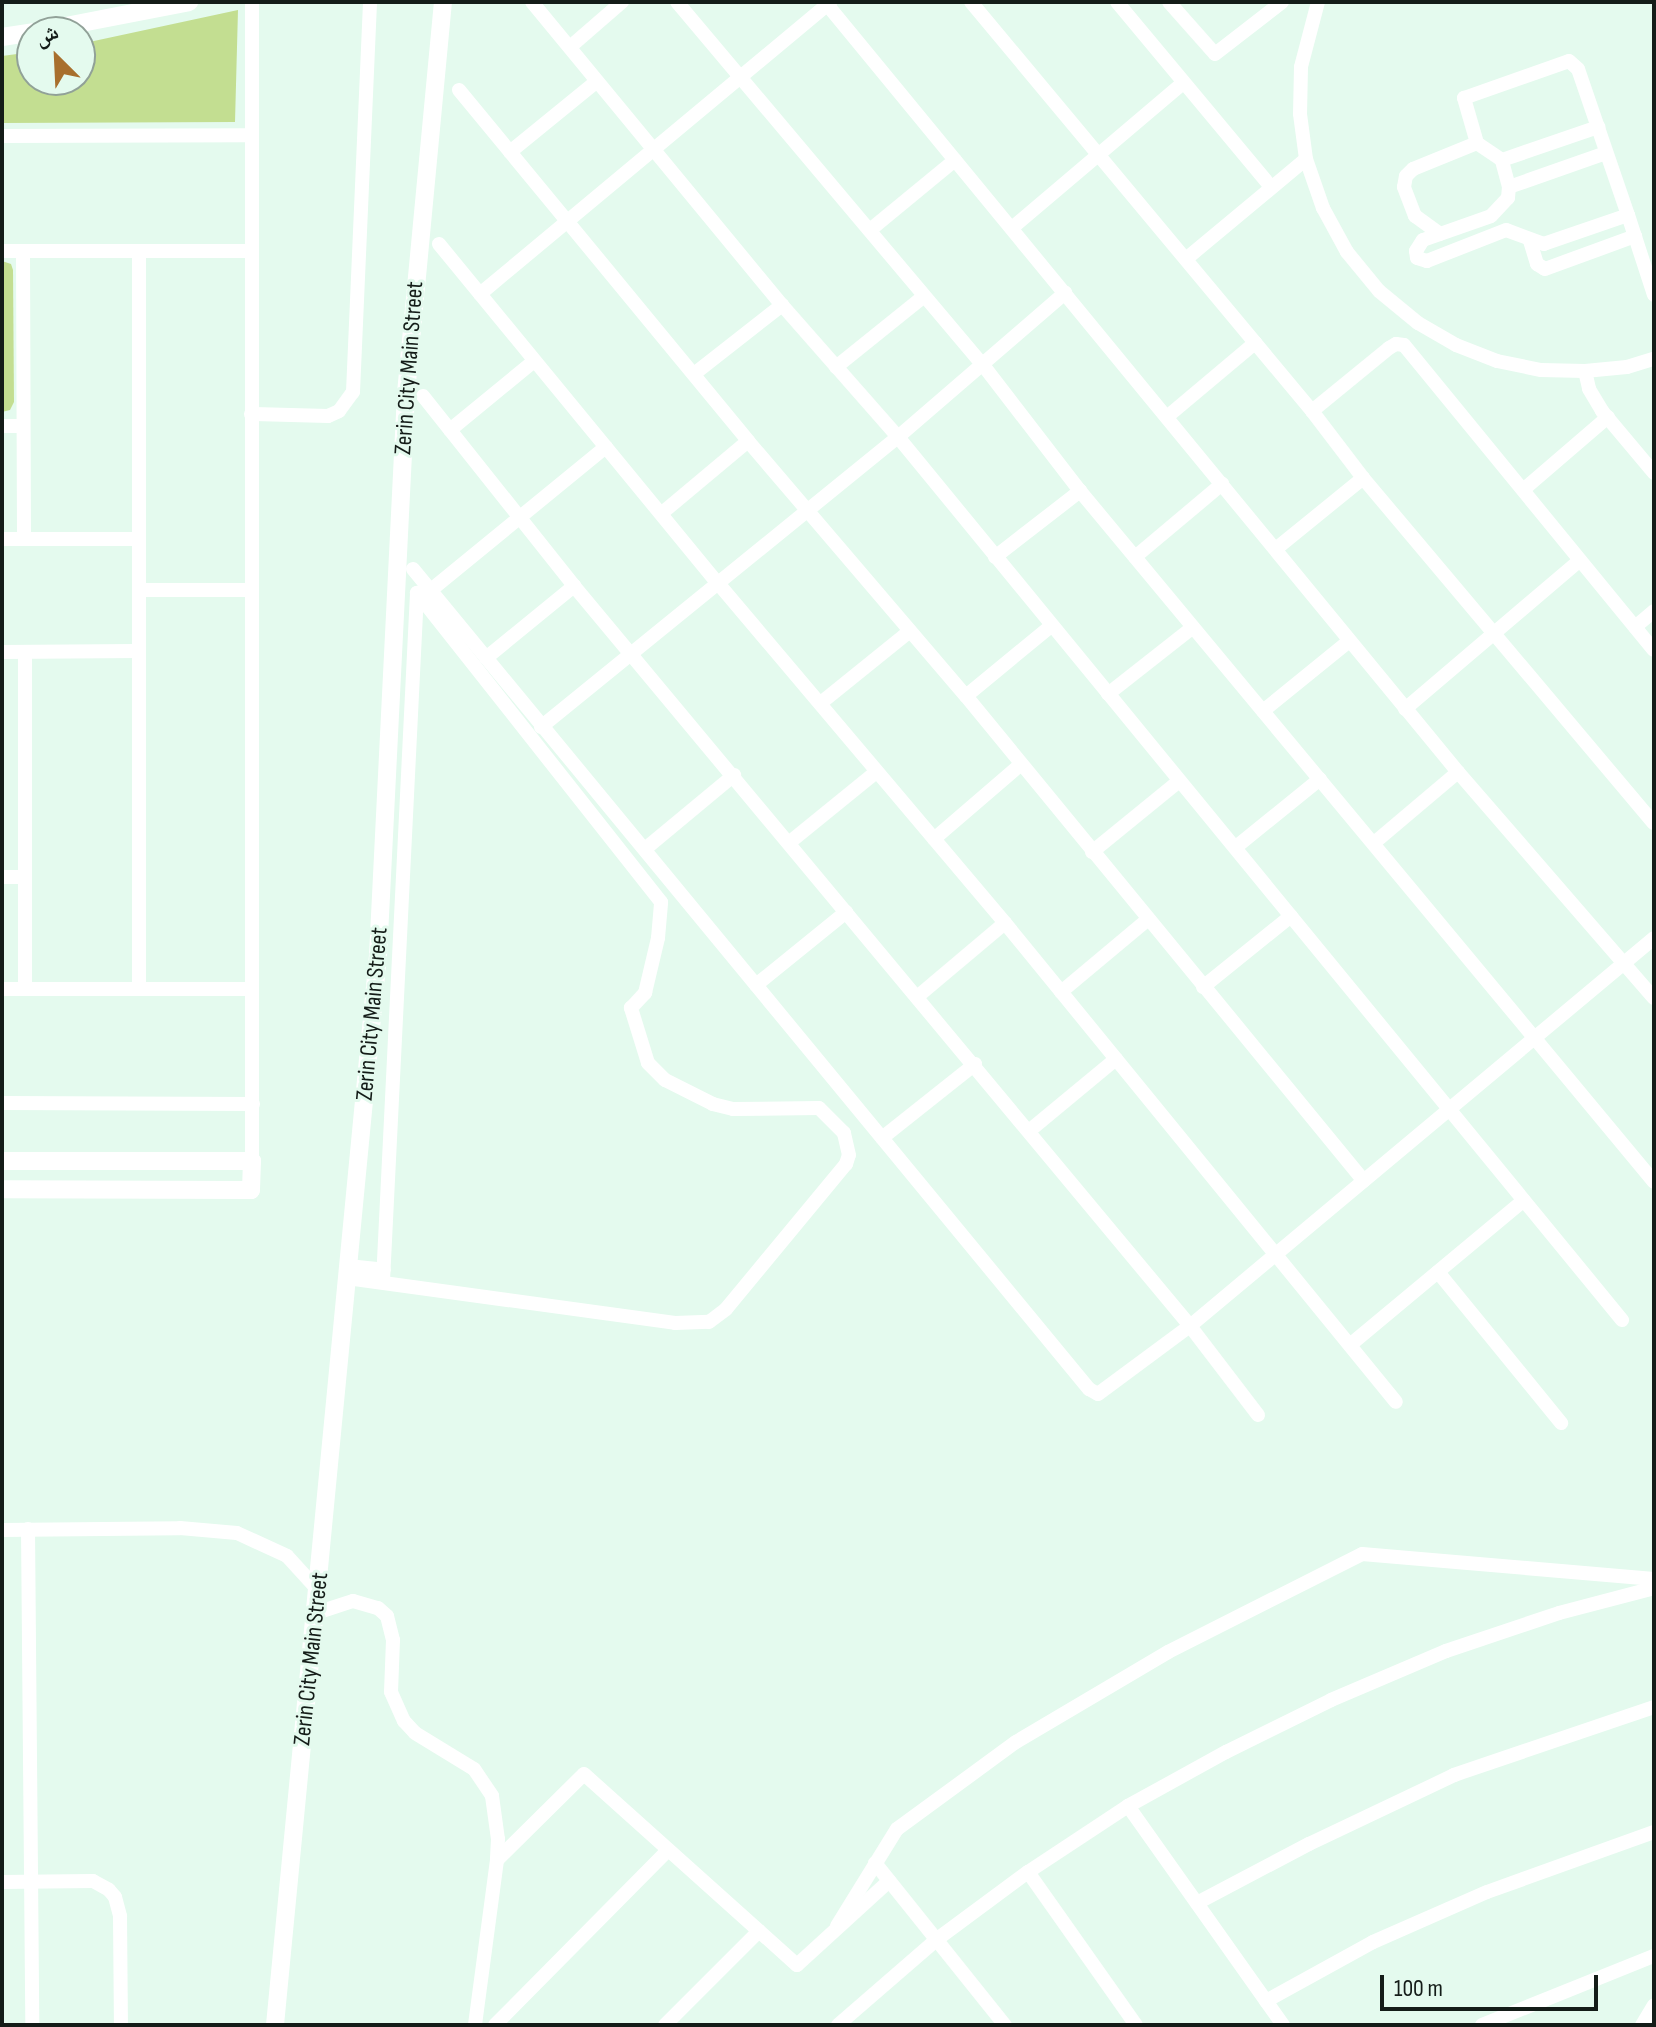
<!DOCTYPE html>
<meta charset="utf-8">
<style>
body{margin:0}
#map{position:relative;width:1656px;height:2027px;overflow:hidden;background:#e4faee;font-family:"Sofia Sans Condensed","Noto Naskh Arabic",sans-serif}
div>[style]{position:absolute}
.green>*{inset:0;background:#c3de91}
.minor>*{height:14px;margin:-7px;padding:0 7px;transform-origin:7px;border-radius:7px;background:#fff}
.tertiary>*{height:18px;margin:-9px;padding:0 9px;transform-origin:9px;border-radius:9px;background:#fff}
span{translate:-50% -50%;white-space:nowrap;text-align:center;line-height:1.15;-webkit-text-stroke:6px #e4faee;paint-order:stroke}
.street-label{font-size:24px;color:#141c18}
.frame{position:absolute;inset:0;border:4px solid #141c18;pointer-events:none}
.north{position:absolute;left:16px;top:16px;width:80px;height:80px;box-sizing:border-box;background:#e4faee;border:2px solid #91a198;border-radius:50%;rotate:336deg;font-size:22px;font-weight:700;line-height:32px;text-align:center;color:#141c18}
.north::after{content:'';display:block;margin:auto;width:28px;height:36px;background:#a86f2d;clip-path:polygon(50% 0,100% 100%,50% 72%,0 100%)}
.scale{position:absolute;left:1380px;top:1975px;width:218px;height:36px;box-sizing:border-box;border:4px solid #141c18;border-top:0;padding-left:10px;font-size:24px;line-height:28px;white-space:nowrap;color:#141c18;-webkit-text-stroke:6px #e4faee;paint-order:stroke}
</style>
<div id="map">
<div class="green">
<div style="clip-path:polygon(238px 10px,235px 122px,2px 123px,2px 56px,32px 52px,32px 80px,80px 80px,80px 44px)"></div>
<div style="clip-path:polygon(2px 261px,11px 264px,13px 270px,14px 402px,10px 410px,2px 412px)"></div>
</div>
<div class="minor">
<div style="left:252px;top:2px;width:1159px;rotate:90deg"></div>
<div style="left:532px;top:2px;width:393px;rotate:50.5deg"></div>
<div style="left:782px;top:305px;width:176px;rotate:48.7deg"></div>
<div style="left:898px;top:437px;width:1142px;rotate:50.65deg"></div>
<div style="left:677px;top:2px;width:475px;rotate:49.9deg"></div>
<div style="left:983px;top:365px;width:159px;rotate:52.4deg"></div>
<div style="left:1080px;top:491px;width:898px;rotate:50.28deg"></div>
<div style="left:825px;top:2px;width:997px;rotate:50.58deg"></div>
<div style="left:1458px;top:772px;width:299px;rotate:49.1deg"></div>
<div style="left:971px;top:2px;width:533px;rotate:50.18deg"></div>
<div style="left:1312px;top:411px;width:84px;rotate:52.7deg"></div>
<div style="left:1363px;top:478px;width:451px;rotate:49.9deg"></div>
<div style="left:1117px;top:2px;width:241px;rotate:50.2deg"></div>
<div style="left:1169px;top:2px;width:69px;rotate:48.5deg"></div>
<div style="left:1215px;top:54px;width:85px;rotate:-37.8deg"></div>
<div style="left:1318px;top:2px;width:67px;rotate:104.7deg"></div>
<div style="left:1301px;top:67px;width:47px;rotate:91.2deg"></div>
<div style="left:1300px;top:114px;width:45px;rotate:82.4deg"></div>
<div style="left:1306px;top:159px;width:52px;rotate:70.9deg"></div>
<div style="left:1323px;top:208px;width:50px;rotate:61.4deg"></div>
<div style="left:1347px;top:252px;width:50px;rotate:50.6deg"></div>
<div style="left:1379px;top:291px;width:50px;rotate:39.4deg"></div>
<div style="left:1418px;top:323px;width:44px;rotate:30.1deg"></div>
<div style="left:1456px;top:345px;width:44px;rotate:21.3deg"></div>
<div style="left:1497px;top:361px;width:45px;rotate:11.6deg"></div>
<div style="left:1541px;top:370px;width:44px;rotate:1.3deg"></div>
<div style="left:1585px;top:371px;width:42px;rotate:-5.4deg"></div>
<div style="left:1627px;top:367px;width:28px;rotate:-17deg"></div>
<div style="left:570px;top:47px;width:69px;rotate:-40.9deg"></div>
<div style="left:459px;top:90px;width:455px;rotate:50.5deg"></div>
<div style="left:748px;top:441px;width:335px;rotate:49.5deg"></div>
<div style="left:966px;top:696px;width:627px;rotate:50.63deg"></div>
<div style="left:2px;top:136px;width:247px;rotate:-0.2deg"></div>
<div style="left:510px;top:152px;width:112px;rotate:-39.2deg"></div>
<div style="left:1502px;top:160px;width:102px;rotate:-19deg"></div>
<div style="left:1509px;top:187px;width:103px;rotate:-19.3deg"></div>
<div style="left:1628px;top:215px;width:89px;rotate:161deg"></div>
<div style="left:1544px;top:244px;width:40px;rotate:-159.8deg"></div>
<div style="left:1506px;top:230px;width:85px;rotate:158.6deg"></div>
<div style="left:1427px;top:261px;width:10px;rotate:-163deg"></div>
<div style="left:1417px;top:258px;width:7px;rotate:-98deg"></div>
<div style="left:1416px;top:251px;width:13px;rotate:-58deg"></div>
<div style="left:1423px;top:240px;width:72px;rotate:-19.4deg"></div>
<div style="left:1491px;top:216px;width:25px;rotate:-47deg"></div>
<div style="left:1508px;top:198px;width:11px;rotate:-85deg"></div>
<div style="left:1509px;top:187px;width:28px;rotate:-105deg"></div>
<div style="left:1502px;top:160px;width:30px;rotate:-146deg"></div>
<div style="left:1477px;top:143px;width:47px;rotate:-106.1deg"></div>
<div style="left:1464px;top:98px;width:111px;rotate:-19.4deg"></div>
<div style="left:1569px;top:61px;width:12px;rotate:42deg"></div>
<div style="left:1578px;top:69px;width:154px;rotate:71.1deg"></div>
<div style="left:1628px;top:215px;width:84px;rotate:72deg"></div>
<div style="left:1012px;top:228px;width:224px;rotate:-40.3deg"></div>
<div style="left:870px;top:230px;width:110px;rotate:-39.5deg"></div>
<div style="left:1440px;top:234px;width:31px;rotate:-144deg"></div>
<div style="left:1415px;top:216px;width:31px;rotate:-111deg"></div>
<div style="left:1404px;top:187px;width:11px;rotate:-80deg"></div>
<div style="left:1406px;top:176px;width:10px;rotate:-45deg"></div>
<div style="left:1413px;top:169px;width:69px;rotate:-22.1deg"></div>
<div style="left:1530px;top:241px;width:24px;rotate:73deg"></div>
<div style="left:1537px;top:264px;width:9px;rotate:32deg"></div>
<div style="left:1545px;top:269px;width:96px;rotate:-20.1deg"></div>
<div style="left:439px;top:244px;width:438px;rotate:50.6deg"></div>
<div style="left:717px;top:582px;width:446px;rotate:49.8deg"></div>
<div style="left:1005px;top:923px;width:618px;rotate:50.78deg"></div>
<div style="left:2px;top:251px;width:249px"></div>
<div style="left:23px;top:251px;width:288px;rotate:89.8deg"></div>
<div style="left:139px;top:252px;width:737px;rotate:90deg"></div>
<div style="left:1186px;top:259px;width:156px;rotate:-39.8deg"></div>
<div style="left:480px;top:294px;width:456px;rotate:-39.8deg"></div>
<div style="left:836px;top:367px;width:112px;rotate:-38.8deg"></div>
<div style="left:1585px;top:371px;width:18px;rotate:77deg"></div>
<div style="left:1589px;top:389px;width:26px;rotate:59deg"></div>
<div style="left:1602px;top:411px;width:81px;rotate:50deg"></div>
<div style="left:694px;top:374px;width:112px;rotate:-38.1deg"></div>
<div style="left:423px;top:396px;width:243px;rotate:51.5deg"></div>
<div style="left:574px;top:586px;width:963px;rotate:50.22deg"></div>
<div style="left:1190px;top:1326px;width:112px;rotate:52.6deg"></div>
<div style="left:1312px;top:411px;width:99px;rotate:-39.3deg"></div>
<div style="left:1389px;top:348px;width:8px;rotate:-30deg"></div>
<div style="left:1396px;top:344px;width:8px;rotate:7deg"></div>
<div style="left:1404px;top:345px;width:394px;rotate:50.7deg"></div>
<div style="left:251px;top:414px;width:77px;rotate:1.5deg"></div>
<div style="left:328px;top:416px;width:12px;rotate:-24deg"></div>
<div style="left:339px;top:411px;width:24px;rotate:-54deg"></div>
<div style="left:353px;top:392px;width:390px;rotate:-87.5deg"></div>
<div style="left:1168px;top:416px;width:114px;rotate:-40deg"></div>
<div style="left:2px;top:426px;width:21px"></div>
<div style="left:450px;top:430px;width:109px;rotate:-39.4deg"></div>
<div style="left:1523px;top:490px;width:112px;rotate:-40.7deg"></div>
<div style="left:662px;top:513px;width:112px;rotate:-39.9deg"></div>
<div style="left:2px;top:539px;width:137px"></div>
<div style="left:1277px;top:548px;width:111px;rotate:-39.1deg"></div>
<div style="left:995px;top:557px;width:108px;rotate:-37.8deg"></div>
<div style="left:1135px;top:557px;width:114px;rotate:-40deg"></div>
<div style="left:413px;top:569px;width:1063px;rotate:50.5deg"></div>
<div style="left:1089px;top:1389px;width:10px;rotate:29deg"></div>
<div style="left:1098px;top:1394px;width:114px;rotate:-36.5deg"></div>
<div style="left:1190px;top:1326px;width:605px;rotate:-39.9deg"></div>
<div style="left:139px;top:590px;width:113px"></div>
<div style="left:431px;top:590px;width:226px;rotate:-39.3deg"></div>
<div style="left:1635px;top:627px;width:25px;rotate:-40deg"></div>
<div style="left:2px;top:652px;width:136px;rotate:-0.4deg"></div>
<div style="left:25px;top:652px;width:336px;rotate:90deg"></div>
<div style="left:486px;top:658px;width:114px;rotate:-39.3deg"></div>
<div style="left:1108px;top:694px;width:108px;rotate:-38.2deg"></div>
<div style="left:966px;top:696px;width:110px;rotate:-39.5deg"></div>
<div style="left:822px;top:702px;width:113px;rotate:-38.9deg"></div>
<div style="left:1405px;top:709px;width:228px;rotate:-40.4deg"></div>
<div style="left:1263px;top:711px;width:111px;rotate:-39.1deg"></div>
<div style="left:541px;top:727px;width:460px;rotate:-39.1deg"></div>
<div style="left:898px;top:437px;width:221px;rotate:-40.8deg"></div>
<div style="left:934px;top:839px;width:113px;rotate:-40.7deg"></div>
<div style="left:790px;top:842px;width:111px;rotate:-39.1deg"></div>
<div style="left:1374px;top:843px;width:110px;rotate:-40.2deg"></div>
<div style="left:1236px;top:847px;width:108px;rotate:-39deg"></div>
<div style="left:645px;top:849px;width:116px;rotate:-39.7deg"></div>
<div style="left:1092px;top:852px;width:112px;rotate:-39.2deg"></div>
<div style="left:2px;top:877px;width:23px"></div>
<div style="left:756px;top:985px;width:116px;rotate:-39deg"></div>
<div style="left:1203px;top:987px;width:113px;rotate:-38.9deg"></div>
<div style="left:2px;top:989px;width:250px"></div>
<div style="left:1061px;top:992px;width:112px;rotate:-39.9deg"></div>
<div style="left:917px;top:997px;width:115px;rotate:-40.1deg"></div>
<div style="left:2px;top:1103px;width:251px;rotate:0.2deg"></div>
<div style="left:1029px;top:1131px;width:113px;rotate:-39.6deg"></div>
<div style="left:882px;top:1138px;width:119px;rotate:-38.5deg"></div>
<div style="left:348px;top:1266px;width:36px;rotate:6deg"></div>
<div style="left:1438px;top:1272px;width:195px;rotate:50.8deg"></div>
<div style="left:347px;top:1278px;width:331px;rotate:7.8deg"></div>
<div style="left:675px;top:1323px;width:34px;rotate:-2deg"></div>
<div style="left:709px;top:1322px;width:21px;rotate:-37deg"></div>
<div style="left:726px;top:1309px;width:188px;rotate:-50.4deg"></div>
<div style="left:846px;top:1164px;width:9px;rotate:-72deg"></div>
<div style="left:849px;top:1155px;width:23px;rotate:-103deg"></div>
<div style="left:844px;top:1133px;width:35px;rotate:-135deg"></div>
<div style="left:819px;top:1108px;width:86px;rotate:179.3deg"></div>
<div style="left:733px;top:1109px;width:21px;rotate:-166deg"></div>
<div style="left:713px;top:1104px;width:54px;rotate:-153.4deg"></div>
<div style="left:665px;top:1080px;width:24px;rotate:-135deg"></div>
<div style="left:648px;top:1063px;width:58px;rotate:-107.2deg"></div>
<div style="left:631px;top:1008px;width:21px;rotate:-47deg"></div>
<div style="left:645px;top:993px;width:57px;rotate:-76.7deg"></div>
<div style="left:658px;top:938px;width:36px;rotate:-85deg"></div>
<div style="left:661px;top:902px;width:394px;rotate:-128.3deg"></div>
<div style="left:417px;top:593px;width:690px;rotate:92.83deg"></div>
<div style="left:1350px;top:1345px;width:226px;rotate:-39.8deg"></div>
<div style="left:28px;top:1529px;width:496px;rotate:89.5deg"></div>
<div style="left:2px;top:1530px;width:178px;rotate:-0.6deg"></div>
<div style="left:180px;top:1528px;width:57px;rotate:5deg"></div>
<div style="left:237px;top:1533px;width:55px;rotate:24.7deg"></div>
<div style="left:287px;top:1556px;width:47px;rotate:47.6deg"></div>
<div style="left:316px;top:1613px;width:39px;rotate:-18deg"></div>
<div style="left:353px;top:1601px;width:26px;rotate:16deg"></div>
<div style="left:378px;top:1608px;width:12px;rotate:42deg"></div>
<div style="left:387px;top:1616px;width:25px;rotate:76deg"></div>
<div style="left:393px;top:1640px;width:52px;rotate:92.2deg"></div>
<div style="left:391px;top:1692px;width:32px;rotate:66deg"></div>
<div style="left:404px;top:1721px;width:16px;rotate:47deg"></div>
<div style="left:415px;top:1733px;width:69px;rotate:31.4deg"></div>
<div style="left:474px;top:1769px;width:32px;rotate:56deg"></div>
<div style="left:492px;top:1796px;width:43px;rotate:82.1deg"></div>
<div style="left:498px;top:1839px;width:21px;rotate:93deg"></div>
<div style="left:497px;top:1860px;width:166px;rotate:97.6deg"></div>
<div style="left:1128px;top:1806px;width:268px;rotate:54.7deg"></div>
<div style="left:497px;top:1860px;width:122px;rotate:-44.7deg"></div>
<div style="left:584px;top:1774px;width:286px;rotate:41.9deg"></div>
<div style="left:797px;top:1965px;width:125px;rotate:-42.4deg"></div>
<div style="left:875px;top:1863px;width:208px;rotate:51.3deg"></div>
<div style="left:1028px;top:1872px;width:187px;rotate:54.8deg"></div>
<div style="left:2px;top:1882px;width:91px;rotate:-0.6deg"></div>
<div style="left:93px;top:1881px;width:18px;rotate:29deg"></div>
<div style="left:109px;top:1890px;width:9px;rotate:49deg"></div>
<div style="left:115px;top:1897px;width:20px;rotate:75deg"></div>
<div style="left:120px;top:1916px;width:109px;rotate:89.5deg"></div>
<div style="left:1197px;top:1903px;width:127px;rotate:-27.8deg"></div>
<div style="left:1309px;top:1844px;width:161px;rotate:-25.4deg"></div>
<div style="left:1454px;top:1775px;width:211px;rotate:-18.8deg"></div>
<div style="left:837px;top:1926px;width:114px;rotate:-58.3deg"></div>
<div style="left:897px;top:1829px;width:147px;rotate:-36.2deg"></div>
<div style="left:1016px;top:1742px;width:177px;rotate:-30.6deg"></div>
<div style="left:1168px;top:1652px;width:217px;rotate:-26.8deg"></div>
<div style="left:1362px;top:1554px;width:293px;rotate:4.9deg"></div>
<div style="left:1266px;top:2001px;width:122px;rotate:-28.9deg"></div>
<div style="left:1373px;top:1942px;width:124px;rotate:-23.7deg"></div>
<div style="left:1487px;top:1892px;width:177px;rotate:-19.8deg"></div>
<div style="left:495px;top:2025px;width:246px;rotate:-45.3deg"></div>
<div style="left:665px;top:2025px;width:133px;rotate:-45deg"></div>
<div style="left:838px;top:2025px;width:130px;rotate:-40.9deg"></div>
<div style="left:936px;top:1940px;width:114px;rotate:-36.5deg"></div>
<div style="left:1028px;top:1872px;width:120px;rotate:-33.4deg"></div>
<div style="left:1128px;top:1806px;width:112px;rotate:-28.9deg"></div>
<div style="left:1226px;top:1752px;width:117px;rotate:-26.3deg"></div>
<div style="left:1331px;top:1700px;width:125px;rotate:-23.1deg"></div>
<div style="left:1446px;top:1651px;width:119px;rotate:-18.6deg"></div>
<div style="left:1559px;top:1613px;width:98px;rotate:-14.7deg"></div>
<div style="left:1482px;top:2025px;width:185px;rotate:-21.9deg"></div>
<div style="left:1642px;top:2025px;width:23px;rotate:-59deg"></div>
</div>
<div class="tertiary">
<div style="left:35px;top:32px;width:157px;rotate:-11deg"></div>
<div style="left:2px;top:37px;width:30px;rotate:-9deg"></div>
<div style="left:2px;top:1161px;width:250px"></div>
<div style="left:252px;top:1161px;width:29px;rotate:92deg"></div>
<div style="left:251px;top:1190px;width:249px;rotate:-179.8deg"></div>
<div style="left:275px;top:2025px;width:1074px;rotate:-84.5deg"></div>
<div style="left:378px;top:956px;width:564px;rotate:-87.15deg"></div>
<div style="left:406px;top:393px;width:393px;rotate:-84.6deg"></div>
</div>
<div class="street-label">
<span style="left:409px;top:368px;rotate:-86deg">Zerin City Main Street</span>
<span style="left:372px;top:1014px;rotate:-85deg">Zerin City Main Street</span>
<span style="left:311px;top:1659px;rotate:-84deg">Zerin City Main Street</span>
</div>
<div class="frame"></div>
<div class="north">ش</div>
<div class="scale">100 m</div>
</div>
